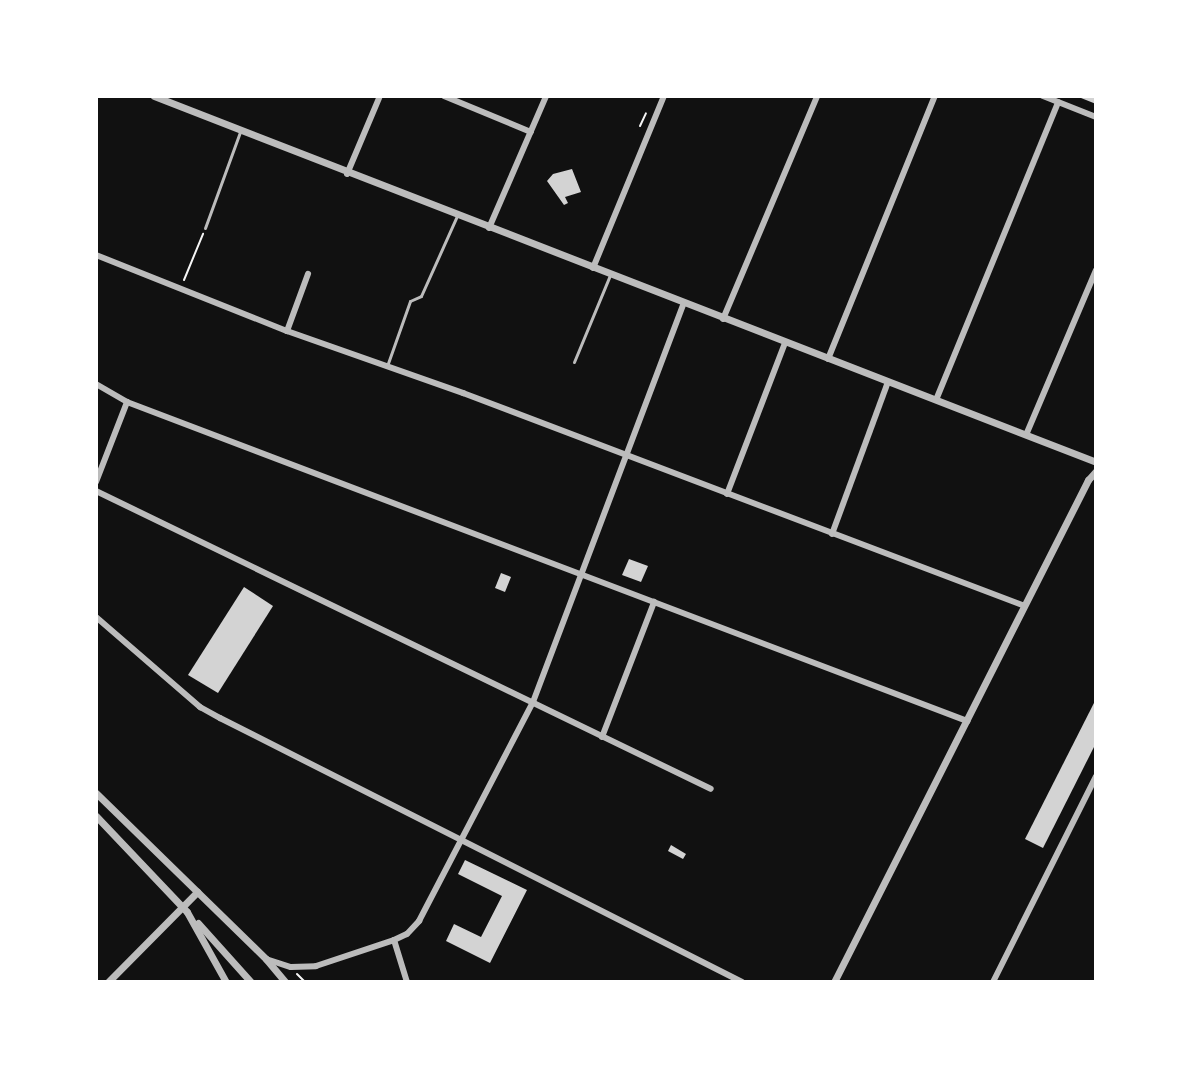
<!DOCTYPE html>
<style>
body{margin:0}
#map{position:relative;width:1192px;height:1078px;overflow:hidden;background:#111;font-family:"Roboto Condensed",sans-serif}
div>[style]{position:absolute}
.building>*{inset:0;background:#d3d3d3}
.path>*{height:2px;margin:-1px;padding:0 1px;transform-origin:1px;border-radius:1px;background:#f5f5f5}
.service>*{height:3px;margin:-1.5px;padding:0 1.5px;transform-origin:1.5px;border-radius:1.5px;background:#bcbcbc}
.minor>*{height:6px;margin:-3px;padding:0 3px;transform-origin:3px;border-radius:3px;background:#bcbcbc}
.tertiary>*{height:7px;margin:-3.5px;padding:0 3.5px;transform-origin:3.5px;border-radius:3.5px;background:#bcbcbc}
span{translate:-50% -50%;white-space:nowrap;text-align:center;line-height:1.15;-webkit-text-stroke:6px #fff;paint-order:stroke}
.frame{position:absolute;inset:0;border:98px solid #fff;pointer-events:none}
</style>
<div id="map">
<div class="building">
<div style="clip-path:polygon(1076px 96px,1096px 96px,1096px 104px)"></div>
<div style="clip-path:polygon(572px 169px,581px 192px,565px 197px,568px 203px,564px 205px,547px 181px,553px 174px)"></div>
<div style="clip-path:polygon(629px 559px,648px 566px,641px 582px,622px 575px)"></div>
<div style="clip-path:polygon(501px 573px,511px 577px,505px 592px,495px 588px)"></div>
<div style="clip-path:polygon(244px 587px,273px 606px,218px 693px,188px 675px)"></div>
<div style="clip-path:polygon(1096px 699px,1096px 743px,1043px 848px,1025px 839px)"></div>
<div style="clip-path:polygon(671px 845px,686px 854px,683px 859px,668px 851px)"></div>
<div style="clip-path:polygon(465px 860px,527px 890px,490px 963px,446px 941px,454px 924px,481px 937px,502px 896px,458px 874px)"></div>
</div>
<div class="path">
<div style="left:640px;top:126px;width:14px;rotate:-65deg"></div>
<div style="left:184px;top:280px;width:50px;rotate:-67.6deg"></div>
<div style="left:297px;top:974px;width:11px;rotate:45deg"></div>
</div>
<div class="service">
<div style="left:205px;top:228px;width:102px;rotate:-70deg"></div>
<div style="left:574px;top:362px;width:94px;rotate:-67.5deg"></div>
<div style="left:387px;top:366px;width:69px;rotate:-70.5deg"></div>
<div style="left:410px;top:301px;width:12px;rotate:-24deg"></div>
<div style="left:421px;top:296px;width:88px;rotate:-65.8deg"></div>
</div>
<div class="minor">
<div style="left:444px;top:96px;width:94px;rotate:22.5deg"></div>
<div style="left:1043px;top:96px;width:57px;rotate:21.6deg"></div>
<div style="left:347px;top:174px;width:85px;rotate:-67.1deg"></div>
<div style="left:489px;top:228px;width:144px;rotate:-66.6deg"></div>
<div style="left:96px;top:255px;width:206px;rotate:21.7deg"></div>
<div style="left:287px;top:331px;width:187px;rotate:19.4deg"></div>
<div style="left:463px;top:393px;width:601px;rotate:20.76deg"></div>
<div style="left:593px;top:268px;width:186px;rotate:-67.6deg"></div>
<div style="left:723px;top:319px;width:242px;rotate:-67.1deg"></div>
<div style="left:287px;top:331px;width:61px;rotate:-69.8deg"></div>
<div style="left:828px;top:359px;width:284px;rotate:-67.9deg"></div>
<div style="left:96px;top:384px;width:36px;rotate:30deg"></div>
<div style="left:127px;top:402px;width:899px;rotate:20.79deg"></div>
<div style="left:936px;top:400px;width:322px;rotate:-67.7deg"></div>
<div style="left:1026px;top:435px;width:179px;rotate:-67deg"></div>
<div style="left:96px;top:482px;width:86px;rotate:-68.8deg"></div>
<div style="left:96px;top:491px;width:683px;rotate:25.85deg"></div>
<div style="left:727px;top:494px;width:162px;rotate:-69deg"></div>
<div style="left:832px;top:534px;width:162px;rotate:-69.8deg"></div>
<div style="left:96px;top:617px;width:138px;rotate:40.9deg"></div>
<div style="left:200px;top:707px;width:23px;rotate:29deg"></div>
<div style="left:220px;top:718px;width:585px;rotate:26.83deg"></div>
<div style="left:602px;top:737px;width:145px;rotate:-68.9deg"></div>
<div style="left:394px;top:940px;width:44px;rotate:72.8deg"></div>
<div style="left:266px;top:959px;width:26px;rotate:18deg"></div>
<div style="left:291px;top:967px;width:25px;rotate:-2deg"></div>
<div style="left:316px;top:966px;width:82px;rotate:-18.4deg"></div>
<div style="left:394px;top:940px;width:14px;rotate:-25deg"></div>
<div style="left:407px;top:934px;width:18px;rotate:-47deg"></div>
<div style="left:419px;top:921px;width:247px;rotate:-62.5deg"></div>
<div style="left:533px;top:702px;width:425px;rotate:-69.3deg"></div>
<div style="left:993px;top:982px;width:230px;rotate:-63.4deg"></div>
</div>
<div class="tertiary">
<div style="left:154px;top:96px;width:1011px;rotate:21.23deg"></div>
<div style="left:96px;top:793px;width:238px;rotate:44.3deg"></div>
<div style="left:266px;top:959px;width:30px;rotate:50deg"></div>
<div style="left:96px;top:816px;width:132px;rotate:46.5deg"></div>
<div style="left:187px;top:912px;width:80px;rotate:60.9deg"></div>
<div style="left:198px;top:923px;width:79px;rotate:48.1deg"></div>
<div style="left:108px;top:982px;width:127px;rotate:-45.3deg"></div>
<div style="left:834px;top:982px;width:563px;rotate:-63.16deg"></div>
<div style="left:1088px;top:480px;width:12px;rotate:-48deg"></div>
</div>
<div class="frame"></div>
</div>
